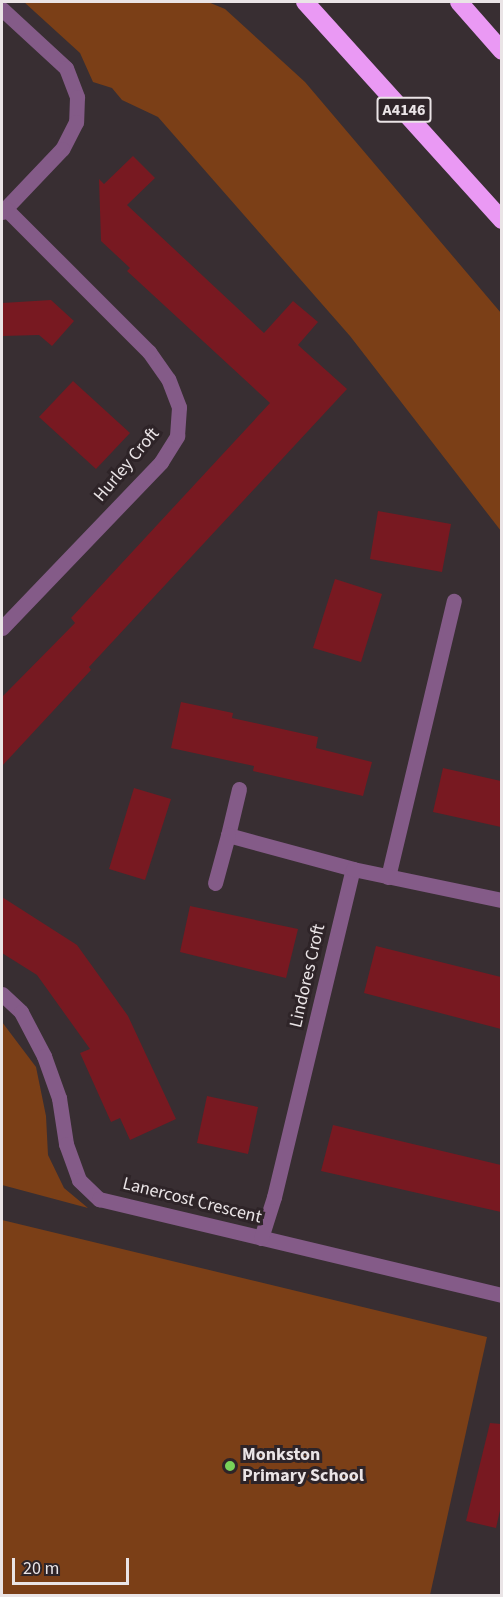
<!DOCTYPE html>
<style>
body{margin:0}
#map{position:relative;width:503px;height:1597px;overflow:hidden;background:#382e32;font-family:"Source Sans 3",sans-serif}
div>[style]{position:absolute}
.green>*{inset:0;background:#7b3f17}
.building>*{inset:0;background:#781921}
.minor>*{height:15px;margin:-7.5px;padding:0 7.5px;transform-origin:7.5px;border-radius:7.5px;background:#845b88}
.highway>*{height:18px;margin:-9px;padding:0 9px;transform-origin:9px;border-radius:9px;background:#ea99f4}
.dots>*{width:16px;height:16px;translate:-50% -50%;box-sizing:border-box;border:3px solid #2e2428;border-radius:50%}
span{translate:-50% -50%;white-space:nowrap;text-align:center;line-height:1.15;-webkit-text-stroke:6px #2e2428;paint-order:stroke}
.shield-label span{padding:2px 4px;background:#2e2428;border:2px solid;border-radius:4px;-webkit-text-stroke-width:0}
.shield-label{font-size:16px;color:#eae4e6;font-weight:700}
.street-label{font-size:18px;color:#eae4e6}
.poi-label{font-size:18px;color:#eae4e6;font-weight:700}
.left{translate:0 -50%;text-align:left}
.frame{position:absolute;inset:0;border:3px solid #eae4e6;pointer-events:none}
.scale{position:absolute;left:12px;top:1558px;width:117px;height:27px;box-sizing:border-box;border:3px solid #eae4e6;border-top:0;padding-left:8px;font-size:18px;line-height:21px;white-space:nowrap;color:#eae4e6;-webkit-text-stroke:4px #2e2428;paint-order:stroke}
</style>
<div id="map">
<div class="green">
<div style="clip-path:polygon(24px 2px,208px 2px,225px 9px,305px 82px,501px 313px,501px 531px,350px 336px,158px 117px,122px 100px,112px 88px,93px 82px,80px 53px)"></div>
<div style="clip-path:polygon(2px 1022px,36px 1067px,46px 1116px,48px 1155px,64px 1188px,88px 1208px,2px 1185px)"></div>
<div style="clip-path:polygon(2px 1220px,487px 1337px,430px 1595px,2px 1595px)"></div>
</div>
<div class="building">
<div style="clip-path:polygon(133px 156px,155px 178px,127px 205px,264px 333px,293px 301px,318px 322px,298px 345px,347px 389px,89px 667px,91px 670px,2px 766px,2px 697px,75px 623px,71px 618px,270px 403px,127px 271px,130px 268px,101px 241px,99px 179px,104px 184px)"></div>
<div style="clip-path:polygon(51px 300px,74px 321px,52px 346px,39px 335px,2px 336px,2px 303px)"></div>
<div style="clip-path:polygon(73px 381px,130px 433px,96px 469px,39px 417px)"></div>
<div style="clip-path:polygon(378px 511px,451px 524px,442px 572px,370px 559px)"></div>
<div style="clip-path:polygon(335px 579px,382px 594px,361px 662px,313px 648px)"></div>
<div style="clip-path:polygon(181px 702px,233px 713px,232px 718px,318px 737px,316px 748px,372px 762px,363px 796px,253px 771px,254px 766px,171px 748px)"></div>
<div style="clip-path:polygon(443px 768px,501px 781px,501px 827px,433px 812px)"></div>
<div style="clip-path:polygon(134px 788px,171px 799px,145px 880px,109px 869px)"></div>
<div style="clip-path:polygon(2px 897px,77px 945px,128px 1016px,176px 1119px,130px 1140px,120px 1118px,111px 1122px,80px 1053px,90px 1049px,37px 975px,2px 953px)"></div>
<div style="clip-path:polygon(190px 906px,298px 929px,286px 978px,180px 952px)"></div>
<div style="clip-path:polygon(376px 946px,501px 977px,501px 1029px,364px 993px)"></div>
<div style="clip-path:polygon(207px 1096px,258px 1107px,248px 1154px,197px 1143px)"></div>
<div style="clip-path:polygon(333px 1125px,501px 1165px,501px 1212px,321px 1171px)"></div>
<div style="clip-path:polygon(490px 1423px,501px 1424px,501px 1506px,496px 1528px,466px 1521px)"></div>
</div>
<div class="minor">
<div style="left:2px;top:9px;width:87px;rotate:42.7deg"></div>
<div style="left:66px;top:68px;width:31px;rotate:69deg"></div>
<div style="left:77px;top:97px;width:25px;rotate:92deg"></div>
<div style="left:76px;top:122px;width:30px;rotate:117deg"></div>
<div style="left:62px;top:149px;width:87px;rotate:133.6deg"></div>
<div style="left:2px;top:628px;width:230px;rotate:-46.2deg"></div>
<div style="left:161px;top:462px;width:31px;rotate:-58deg"></div>
<div style="left:177px;top:436px;width:29px;rotate:-86deg"></div>
<div style="left:179px;top:407px;width:30px;rotate:-111deg"></div>
<div style="left:168px;top:379px;width:33px;rotate:-125deg"></div>
<div style="left:149px;top:352px;width:204px;rotate:-135deg"></div>
<div style="left:239px;top:789px;width:47px;rotate:103.4deg"></div>
<div style="left:228px;top:835px;width:130px;rotate:15.2deg"></div>
<div style="left:388px;top:877px;width:284px;rotate:-76.6deg"></div>
<div style="left:215px;top:883px;width:50px;rotate:-74.8deg"></div>
<div style="left:2px;top:994px;width:26px;rotate:43deg"></div>
<div style="left:21px;top:1012px;width:50px;rotate:62.4deg"></div>
<div style="left:44px;top:1056px;width:45px;rotate:70.3deg"></div>
<div style="left:59px;top:1098px;width:47px;rotate:81.3deg"></div>
<div style="left:66px;top:1144px;width:38px;rotate:70deg"></div>
<div style="left:79px;top:1180px;width:28px;rotate:44deg"></div>
<div style="left:99px;top:1199px;width:414px;rotate:13.4deg"></div>
<div style="left:261px;top:1238px;width:43px;rotate:-72.4deg"></div>
<div style="left:274px;top:1197px;width:337px;rotate:-76.5deg"></div>
<div style="left:353px;top:869px;width:152px;rotate:11.8deg"></div>
</div>
<div class="highway">
<div style="left:305px;top:2px;width:294px;rotate:47.9deg"></div>
<div style="left:459px;top:2px;width:65px;rotate:48.7deg"></div>
</div>
<div class="dots">
<div style="left:230px;top:1466px;background:#78d259"></div>
</div>
<div class="shield-label">
<span style="left:404px;top:110px">A4146</span>
</div>
<div class="street-label">
<span style="left:127px;top:465px;rotate:-50deg">Hurley Croft</span>
<span style="left:308px;top:976px;rotate:-77deg">Lindores Croft</span>
<span style="left:192px;top:1201px;rotate:14deg">Lanercost Crescent</span>
</div>
<div class="poi-label">
<span class="left" style="left:242px;top:1466px">Monkston<br>Primary School</span>
</div>
<div class="frame"></div>
<div class="scale">20 m</div>
</div>
